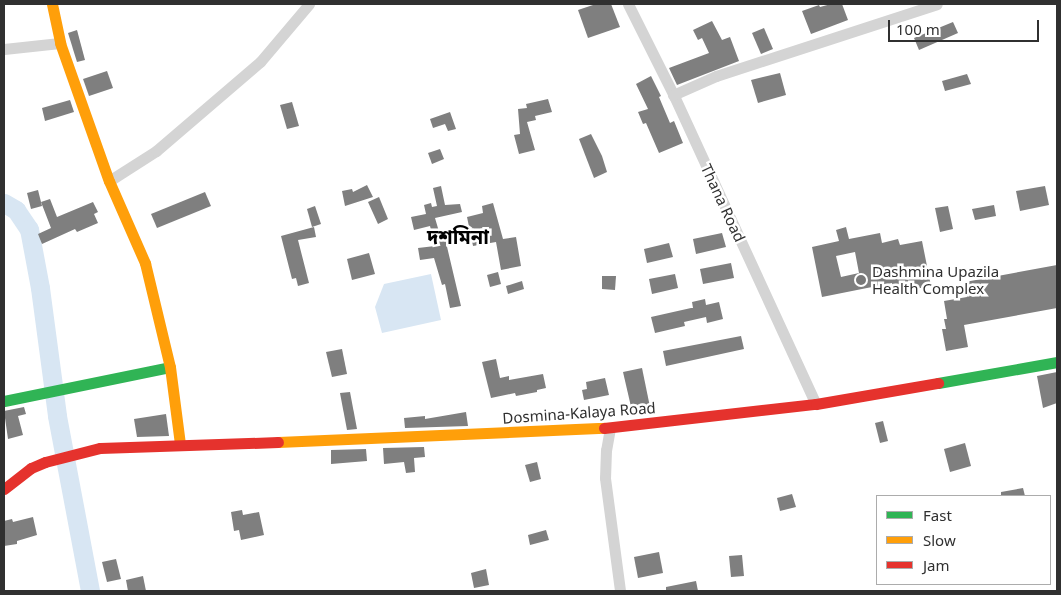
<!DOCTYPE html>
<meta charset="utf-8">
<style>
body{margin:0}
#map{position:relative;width:1061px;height:595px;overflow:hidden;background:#fff;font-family:"Noto Sans","Noto Sans Bengali",sans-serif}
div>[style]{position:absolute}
.water>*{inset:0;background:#d8e6f3}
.river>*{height:19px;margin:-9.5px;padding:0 9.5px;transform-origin:9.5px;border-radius:9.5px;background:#d8e6f3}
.building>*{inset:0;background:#7f7f7f}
.street>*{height:11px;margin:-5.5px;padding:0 5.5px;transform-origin:5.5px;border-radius:5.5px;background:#d4d4d4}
.fast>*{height:11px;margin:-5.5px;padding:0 5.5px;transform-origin:5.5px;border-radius:5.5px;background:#30b455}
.slow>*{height:11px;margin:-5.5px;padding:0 5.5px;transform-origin:5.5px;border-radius:5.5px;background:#ff9f0a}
.jam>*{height:11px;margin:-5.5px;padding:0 5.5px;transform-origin:5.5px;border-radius:5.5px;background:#e5322d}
.dots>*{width:14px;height:14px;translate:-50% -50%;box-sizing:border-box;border:2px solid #fff;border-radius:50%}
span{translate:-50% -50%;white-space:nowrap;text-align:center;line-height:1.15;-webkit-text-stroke:5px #fff;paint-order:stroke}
.street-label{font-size:15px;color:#303030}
.poi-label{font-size:15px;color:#303030}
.left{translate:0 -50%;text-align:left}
.district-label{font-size:20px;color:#000;font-weight:700}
.frame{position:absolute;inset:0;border:5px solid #303030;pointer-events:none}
.legend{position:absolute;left:876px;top:495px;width:175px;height:90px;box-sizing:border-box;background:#fff;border:1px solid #acacac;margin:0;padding:6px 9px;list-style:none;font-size:15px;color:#303030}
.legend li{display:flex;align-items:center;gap:10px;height:25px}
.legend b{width:25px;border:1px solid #acacac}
.scale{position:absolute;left:888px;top:20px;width:151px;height:22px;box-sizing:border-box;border:2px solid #303030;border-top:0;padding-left:6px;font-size:15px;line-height:18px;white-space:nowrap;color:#303030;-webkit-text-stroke:4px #fff;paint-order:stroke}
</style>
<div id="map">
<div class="water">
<div style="clip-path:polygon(431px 274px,441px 320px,382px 333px,375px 307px,384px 284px)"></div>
</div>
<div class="river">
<div style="left:4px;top:203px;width:14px;rotate:30deg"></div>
<div style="left:16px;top:210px;width:23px;rotate:56deg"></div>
<div style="left:29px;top:229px;width:60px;rotate:79.4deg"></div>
<div style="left:40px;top:288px;width:129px;rotate:82.4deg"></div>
<div style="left:57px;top:416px;width:178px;rotate:79.3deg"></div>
</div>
<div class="building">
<div style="clip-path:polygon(596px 4px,611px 4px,620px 27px,588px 38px,578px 10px)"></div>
<div style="clip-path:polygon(831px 4px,842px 4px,848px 20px,811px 34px,802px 11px,819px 5px,820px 7px)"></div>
<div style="clip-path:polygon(712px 21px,722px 40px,730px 37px,739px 61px,677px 85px,669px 68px,709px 53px,702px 38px,698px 40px,693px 30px)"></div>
<div style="clip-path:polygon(953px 22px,958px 33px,919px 50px,914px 38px)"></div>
<div style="clip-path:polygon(764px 28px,773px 49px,761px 54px,752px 33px)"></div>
<div style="clip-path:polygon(77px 30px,85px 60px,77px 62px,68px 33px)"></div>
<div style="clip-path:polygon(107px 71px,113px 88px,89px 96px,83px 79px)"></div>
<div style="clip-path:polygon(780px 73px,786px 95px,758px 103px,751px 80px)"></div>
<div style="clip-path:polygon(967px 74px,971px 84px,945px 91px,942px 81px)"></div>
<div style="clip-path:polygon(651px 76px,661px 96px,659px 97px,670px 123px,674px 121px,683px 143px,659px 153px,646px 123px,643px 124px,638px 112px,648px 109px,636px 84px)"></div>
<div style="clip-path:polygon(548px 99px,552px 112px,535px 116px,536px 120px,527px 122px,535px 150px,519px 154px,514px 135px,520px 134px,518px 109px,527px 108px,526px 104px)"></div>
<div style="clip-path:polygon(70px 100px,74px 112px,45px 121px,42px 108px)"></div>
<div style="clip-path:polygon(292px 102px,299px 126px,287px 129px,280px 105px)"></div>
<div style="clip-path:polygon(450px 112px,456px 129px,448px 131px,445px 124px,433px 128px,430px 119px)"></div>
<div style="clip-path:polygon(591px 134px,602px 156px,607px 172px,594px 178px,579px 139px)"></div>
<div style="clip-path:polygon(440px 149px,444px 159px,432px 164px,428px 153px)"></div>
<div style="clip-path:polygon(367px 185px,373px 197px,345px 206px,342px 191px,352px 189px,353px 192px)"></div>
<div style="clip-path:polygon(441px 186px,445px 205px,460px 204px,462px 212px,435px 218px,440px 235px,444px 234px,461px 306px,450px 308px,445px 284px,442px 285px,434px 258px,420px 260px,418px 248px,435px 246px,430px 226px,414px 230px,411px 217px,426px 214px,424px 205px,431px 203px,432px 207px,437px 206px,433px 188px)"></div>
<div style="clip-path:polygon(1045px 186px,1049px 205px,1020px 211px,1016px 191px)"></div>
<div style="clip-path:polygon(38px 190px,42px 206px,31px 209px,27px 193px)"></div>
<div style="clip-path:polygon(205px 192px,211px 206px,157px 228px,151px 214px)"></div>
<div style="clip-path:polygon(379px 197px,388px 219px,378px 224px,368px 202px)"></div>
<div style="clip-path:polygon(50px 199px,57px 217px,93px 202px,98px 212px,94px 214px,98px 223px,77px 232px,75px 229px,42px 244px,38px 234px,51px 228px,41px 202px)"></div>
<div style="clip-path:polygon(493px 203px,503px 239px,516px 237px,521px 266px,501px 270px,496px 242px,473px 246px,467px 217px,483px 213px,482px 206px)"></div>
<div style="clip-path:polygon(994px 205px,996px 216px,975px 220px,972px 209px)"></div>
<div style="clip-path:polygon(315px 206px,321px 224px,312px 227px,307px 209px)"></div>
<div style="clip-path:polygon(948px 206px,953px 229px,940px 232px,935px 208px)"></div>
<div style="clip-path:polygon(314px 227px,316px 237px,298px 240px,309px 283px,298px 286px,296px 278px,292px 279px,281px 236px)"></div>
<div style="clip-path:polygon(evenodd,846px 227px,849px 239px,880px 233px,882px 243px,898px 239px,900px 245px,922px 241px,931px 286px,894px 293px,892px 283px,822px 297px,812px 247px,839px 241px,836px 230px,846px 227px,855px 252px,859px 273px,841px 277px,836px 256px,855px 252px)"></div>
<div style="clip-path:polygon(722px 233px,726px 247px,696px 254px,693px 239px)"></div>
<div style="clip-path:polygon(669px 243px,673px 257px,647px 263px,644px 249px)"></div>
<div style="clip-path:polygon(369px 253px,375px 274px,352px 280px,347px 259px)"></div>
<div style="clip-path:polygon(731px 263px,734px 278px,703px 284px,700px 269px)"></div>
<div style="clip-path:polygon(1057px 265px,1057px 308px,964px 325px,968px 347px,946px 351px,942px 329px,946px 329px,944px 319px,947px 319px,944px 301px,967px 297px,965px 282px)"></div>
<div style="clip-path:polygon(498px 272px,501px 284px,490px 287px,487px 275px)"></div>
<div style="clip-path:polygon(675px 274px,678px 288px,652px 294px,649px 279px)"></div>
<div style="clip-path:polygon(602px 276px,616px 276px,615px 290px,602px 289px)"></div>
<div style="clip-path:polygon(522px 281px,524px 289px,508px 294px,506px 286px)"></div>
<div style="clip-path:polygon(705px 299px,706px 305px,719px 302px,723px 319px,707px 323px,706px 317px,684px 322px,685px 326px,655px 333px,651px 317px,691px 308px,693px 308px,692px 302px)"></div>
<div style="clip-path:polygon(741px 336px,744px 349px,666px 366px,663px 351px)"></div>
<div style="clip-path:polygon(342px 349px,347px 374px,332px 377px,326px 352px)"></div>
<div style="clip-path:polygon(496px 359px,500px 378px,509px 376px,509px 380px,543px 374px,546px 388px,537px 390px,537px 392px,516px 396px,515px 393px,491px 398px,482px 362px)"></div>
<div style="clip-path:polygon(642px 368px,650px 407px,632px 411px,623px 372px)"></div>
<div style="clip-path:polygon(1057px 372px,1057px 403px,1043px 408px,1037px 376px)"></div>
<div style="clip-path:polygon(605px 378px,609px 395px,584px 400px,582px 390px,587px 389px,586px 382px)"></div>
<div style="clip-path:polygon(350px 392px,357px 429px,347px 430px,340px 393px)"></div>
<div style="clip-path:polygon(24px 407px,26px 414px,18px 416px,23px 435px,8px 439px,4px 411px)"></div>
<div style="clip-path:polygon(466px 412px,468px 426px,405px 428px,404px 418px,425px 416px,425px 419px)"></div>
<div style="clip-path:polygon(166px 414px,169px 436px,137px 437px,134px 419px)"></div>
<div style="clip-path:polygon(883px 421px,888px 441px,880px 443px,875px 423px)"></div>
<div style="clip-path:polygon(965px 443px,971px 466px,950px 472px,944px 449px)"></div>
<div style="clip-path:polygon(424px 447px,425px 457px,414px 458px,415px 472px,406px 473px,404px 462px,384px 464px,383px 448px)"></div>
<div style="clip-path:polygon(366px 449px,367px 461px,331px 464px,331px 450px)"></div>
<div style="clip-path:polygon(537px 462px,541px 479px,530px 482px,525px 465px)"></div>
<div style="clip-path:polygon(1023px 488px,1025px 496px,1001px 496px,1001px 492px)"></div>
<div style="clip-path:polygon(792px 494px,796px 507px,780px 511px,777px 498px)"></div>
<div style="clip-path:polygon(242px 510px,243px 515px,259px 512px,264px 535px,241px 540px,239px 530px,234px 531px,231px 512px)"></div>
<div style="clip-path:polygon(33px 517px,37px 535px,17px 541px,17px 544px,4px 546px,4px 521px,12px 519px,13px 522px)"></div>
<div style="clip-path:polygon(546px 530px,549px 540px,530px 545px,528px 535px)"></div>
<div style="clip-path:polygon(659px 552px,663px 573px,638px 578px,634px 557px)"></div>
<div style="clip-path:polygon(742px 555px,744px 576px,731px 577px,729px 556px)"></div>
<div style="clip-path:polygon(116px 559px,121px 579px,107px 582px,102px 562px)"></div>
<div style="clip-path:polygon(486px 569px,489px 585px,474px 588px,471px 573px)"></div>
<div style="clip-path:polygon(143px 576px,146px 591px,128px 591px,126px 580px)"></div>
<div style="clip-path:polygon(696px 581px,698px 591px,666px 591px,666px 587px)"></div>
</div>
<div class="street">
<div style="left:628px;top:4px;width:105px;rotate:63.4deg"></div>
<div style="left:675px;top:98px;width:337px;rotate:65.3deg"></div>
<div style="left:4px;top:49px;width:56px;rotate:-6.1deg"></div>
<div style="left:673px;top:95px;width:47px;rotate:-23.8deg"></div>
<div style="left:716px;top:76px;width:232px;rotate:-18deg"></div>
<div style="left:109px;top:181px;width:56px;rotate:-32.6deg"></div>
<div style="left:156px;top:151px;width:137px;rotate:-40.6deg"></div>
<div style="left:260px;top:62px;width:76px;rotate:-49.8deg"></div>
<div style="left:610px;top:428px;width:22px;rotate:100deg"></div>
<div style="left:606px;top:450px;width:28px;rotate:92deg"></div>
<div style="left:605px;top:478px;width:114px;rotate:82.4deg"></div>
</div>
<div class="fast">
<div style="left:938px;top:383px;width:121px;rotate:-10deg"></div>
<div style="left:4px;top:401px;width:169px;rotate:-11.6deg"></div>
</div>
<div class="slow">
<div style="left:52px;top:4px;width:40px;rotate:78deg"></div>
<div style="left:60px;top:43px;width:146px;rotate:70.5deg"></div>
<div style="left:109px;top:181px;width:90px;rotate:66.3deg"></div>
<div style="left:145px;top:263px;width:107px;rotate:76.5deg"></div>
<div style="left:170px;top:367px;width:78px;rotate:82.6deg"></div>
<div style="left:278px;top:442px;width:326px;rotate:-2.5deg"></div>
</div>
<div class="jam">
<div style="left:604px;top:428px;width:213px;rotate:-6.5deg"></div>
<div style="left:816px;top:404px;width:124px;rotate:-9.8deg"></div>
<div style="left:4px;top:489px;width:34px;rotate:-38deg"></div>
<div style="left:31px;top:468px;width:15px;rotate:-23deg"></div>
<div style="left:45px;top:462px;width:57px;rotate:-14.3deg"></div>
<div style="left:100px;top:448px;width:178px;rotate:-1.9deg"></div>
</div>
<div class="dots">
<div style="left:861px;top:280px;background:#787878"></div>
</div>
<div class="street-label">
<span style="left:723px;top:203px;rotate:65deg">Thana Road</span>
<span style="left:579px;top:413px;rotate:-4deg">Dosmina-Kalaya Road</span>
</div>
<div class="poi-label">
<span class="left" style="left:872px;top:280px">Dashmina Upazila<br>Health Complex</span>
</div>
<div class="district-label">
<span style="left:458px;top:236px">দশমিনা</span>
</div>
<div class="frame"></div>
<ul class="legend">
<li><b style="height:6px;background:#30b455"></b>Fast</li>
<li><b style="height:6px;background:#ff9f0a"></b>Slow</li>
<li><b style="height:6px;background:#e5322d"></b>Jam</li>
</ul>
<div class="scale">100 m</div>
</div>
